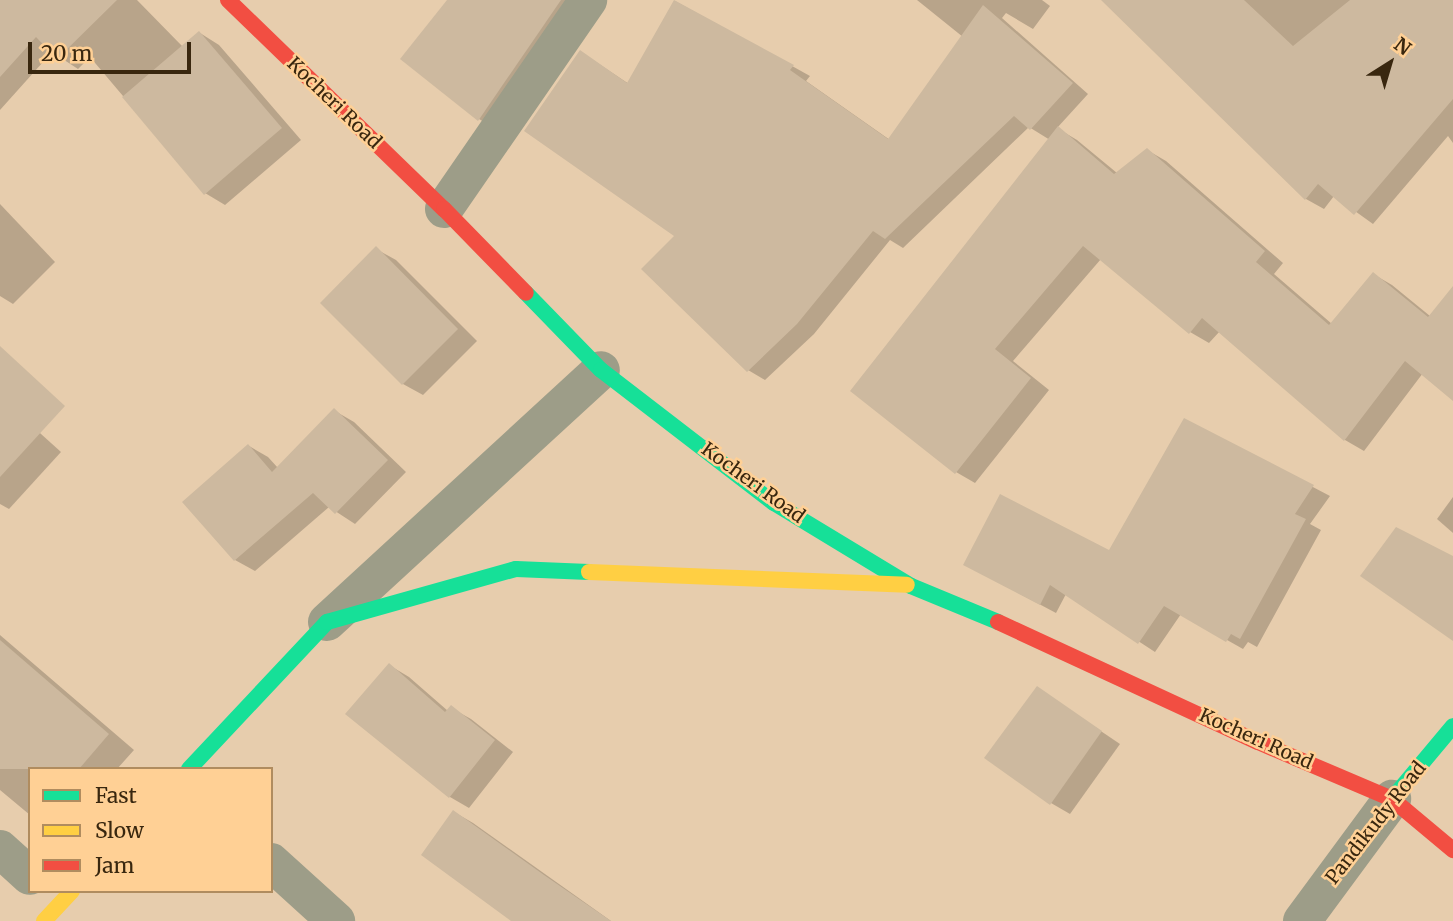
<!DOCTYPE html>
<style>
body{margin:0}
#map{position:relative;width:1453px;height:921px;overflow:hidden;background:#e7cdad;font-family:Merriweather,serif}
div>[style]{position:absolute}
.shadow>*{inset:0;background:#0003}
.building>*{inset:0;background:#cdb99f}
.street>*{height:38px;margin:-19px;padding:0 19px;transform-origin:19px;border-radius:19px;background:#9d9d88}
.fast>*{height:16px;margin:-8px;padding:0 8px;transform-origin:8px;border-radius:8px;background:#16e098}
.slow>*{height:16px;margin:-8px;padding:0 8px;transform-origin:8px;border-radius:8px;background:#ffcf43}
.jam>*{height:16px;margin:-8px;padding:0 8px;transform-origin:8px;border-radius:8px;background:#f24e42}
span{translate:-50% -50%;white-space:nowrap;text-align:center;line-height:1.15;-webkit-text-stroke:5px #ffd095;paint-order:stroke}
.street-label{font-size:19px;color:#39270f}
.legend{position:absolute;left:28px;top:767px;width:245px;height:126px;box-sizing:border-box;background:#ffd095;border:2px solid #b08c5f;margin:0;padding:9px 12px;list-style:none;font-size:21px;color:#39270f}
.legend li{display:flex;align-items:center;gap:14px;height:35px}
.legend b{width:35px;border:2px solid #b08c5f}
.north{position:absolute;left:1355px;top:28px;width:70px;height:70px;-webkit-text-stroke:5px #ffd095;paint-order:stroke;rotate:37deg;font-size:19px;font-weight:700;line-height:28px;text-align:center;color:#39270f}
.north::after{content:'';display:block;margin:auto;width:24px;height:32px;background:#39270f;clip-path:polygon(50% 0,100% 100%,50% 72%,0 100%)}
.scale{position:absolute;left:28px;top:42px;width:163px;height:32px;box-sizing:border-box;border:4px solid #39270f;border-top:0;padding-left:9px;font-size:21px;line-height:24px;white-space:nowrap;color:#39270f;-webkit-text-stroke:5px #ffd095;paint-order:stroke}
</style>
<div id="map">
<div class="shadow">
<div style="clip-path:polygon(0 0,137px 0,183px 47px,200px 33px,219px 45px,301px 140px,225px 205px,205px 193px,90px 57px,78px 69px,52px 52px,0 110px)"></div>
<div style="clip-path:polygon(450px 0,589px 0,499px 131px,479px 119px,403px 59px)"></div>
<div style="clip-path:polygon(917px 0,1042px 0,1050px 6px,1033px 29px,1006px 13px,1002px 18px,1088px 94px,1057px 128px,1077px 140px,1117px 173px,1147px 150px,1166px 161px,1283px 263px,1274px 274px,1332px 324px,1373px 274px,1392px 285px,1430px 316px,1453px 320px,1453px 396px,1423px 373px,1364px 451px,1345px 440px,1220px 331px,1209px 343px,1190px 332px,1101px 259px,1013px 361px,1049px 390px,975px 483px,956px 472px,853px 391px,1050px 140px,1029px 127px,903px 248px,890px 240px,814px 334px,765px 380px,748px 370px,581px 52px,629px 84px,675px 1px,810px 76px,806px 81px,890px 140px,963px 37px)"></div>
<div style="clip-path:polygon(1104px 0,1453px 0,1453px 143px,1448px 136px,1373px 224px,1334px 196px,1324px 209px,1306px 199px)"></div>
<div style="clip-path:polygon(0 204px,55px 262px,13px 304px,0 296px)"></div>
<div style="clip-path:polygon(376px 249px,396px 260px,477px 341px,423px 395px,403px 384px)"></div>
<div style="clip-path:polygon(0 397px,61px 452px,9px 509px,0 504px)"></div>
<div style="clip-path:polygon(335px 411px,354px 422px,406px 472px,355px 524px,329px 507px,255px 571px,235px 560px,249px 446px,268px 457px,278px 468px)"></div>
<div style="clip-path:polygon(1185px 420px,1330px 496px,1310px 524px,1321px 530px,1257px 647px,1248px 642px,1243px 649px,1181px 614px,1155px 652px,1066px 594px,1056px 613px,981px 573px,1110px 553px)"></div>
<div style="clip-path:polygon(1453px 497px,1453px 533px,1437px 519px)"></div>
<div style="clip-path:polygon(0 635px,134px 750px,117px 769px,30px 769px,30px 815px,0 790px)"></div>
<div style="clip-path:polygon(389px 665px,409px 677px,448px 711px,451px 708px,471px 719px,513px 752px,469px 808px,450px 797px)"></div>
<div style="clip-path:polygon(1037px 688px,1120px 744px,1070px 814px,1051px 803px)"></div>
<div style="clip-path:polygon(454px 812px,473px 823px,611px 921px,514px 921px)"></div>
</div>
<div class="building">
<div style="clip-path:polygon(0 0,117px 0,57px 59px,36px 37px,0 77px)"></div>
<div style="clip-path:polygon(447px 0,561px 0,478px 121px,400px 59px)"></div>
<div style="clip-path:polygon(674px 0,794px 65px,790px 70px,888px 139px,983px 5px,1073px 83px,1030px 130px,1014px 116px,885px 239px,873px 231px,797px 324px,747px 372px,641px 269px,674px 236px,524px 131px,580px 50px,627px 83px)"></div>
<div style="clip-path:polygon(1101px 0,1244px 0,1293px 46px,1350px 0,1453px 0,1453px 99px,1354px 215px,1318px 184px,1305px 200px)"></div>
<div style="clip-path:polygon(199px 31px,282px 128px,204px 195px,122px 97px)"></div>
<div style="clip-path:polygon(1058px 126px,1114px 174px,1147px 148px,1265px 251px,1256px 262px,1329px 325px,1373px 272px,1428px 317px,1453px 286px,1453px 401px,1405px 361px,1344px 441px,1202px 318px,1189px 334px,1083px 246px,995px 349px,1031px 378px,955px 474px,850px 391px)"></div>
<div style="clip-path:polygon(376px 246px,458px 329px,402px 385px,320px 303px)"></div>
<div style="clip-path:polygon(0 346px,65px 406px,0 477px)"></div>
<div style="clip-path:polygon(334px 408px,388px 460px,335px 514px,313px 493px,234px 561px,182px 502px,248px 444px,272px 472px)"></div>
<div style="clip-path:polygon(1184px 418px,1314px 485px,1295px 514px,1306px 519px,1240px 639px,1231px 634px,1226px 642px,1164px 606px,1138px 644px,1050px 585px,1040px 605px,963px 565px,1000px 494px,1109px 550px)"></div>
<div style="clip-path:polygon(1396px 527px,1453px 556px,1453px 641px,1360px 576px)"></div>
<div style="clip-path:polygon(0 640px,109px 734px,79px 769px,0 769px)"></div>
<div style="clip-path:polygon(389px 663px,445px 712px,451px 705px,495px 740px,449px 798px,345px 714px)"></div>
<div style="clip-path:polygon(1037px 686px,1102px 731px,1050px 805px,984px 758px)"></div>
<div style="clip-path:polygon(453px 810px,544px 875px,611px 921px,511px 921px,421px 855px)"></div>
</div>
<div class="street">
<div style="left:444px;top:209px;width:254px;rotate:-55.4deg"></div>
<div style="left:327px;top:622px;width:372px;rotate:-42.6deg"></div>
<div style="left:0;top:849px;width:40px;rotate:42deg"></div>
<div style="left:271px;top:862px;width:88px;rotate:42.2deg"></div>
<div style="left:1302px;top:921px;width:152px;rotate:-53.6deg"></div>
</div>
<div class="fast">
<div style="left:526px;top:293px;width:107px;rotate:45.8deg"></div>
<div style="left:601px;top:370px;width:218px;rotate:37.6deg"></div>
<div style="left:774px;top:503px;width:160px;rotate:31.2deg"></div>
<div style="left:911px;top:586px;width:94px;rotate:22.5deg"></div>
<div style="left:189px;top:769px;width:202px;rotate:-46.8deg"></div>
<div style="left:327px;top:622px;width:196px;rotate:-15.7deg"></div>
<div style="left:516px;top:569px;width:73px;rotate:2.4deg"></div>
<div style="left:1392px;top:799px;width:95px;rotate:-50.1deg"></div>
</div>
<div class="slow">
<div style="left:589px;top:572px;width:318px;rotate:2.3deg"></div>
<div style="left:44px;top:921px;width:41px;rotate:-47deg"></div>
</div>
<div class="jam">
<div style="left:228px;top:0;width:301px;rotate:44.1deg"></div>
<div style="left:444px;top:209px;width:117px;rotate:45.7deg"></div>
<div style="left:998px;top:622px;width:286px;rotate:24.8deg"></div>
<div style="left:1258px;top:742px;width:146px;rotate:23deg"></div>
<div style="left:1392px;top:799px;width:80px;rotate:39.9deg"></div>
</div>
<div class="street-label">
<span style="left:334px;top:103px;rotate:44deg">Kocheri Road</span>
<span style="left:753px;top:483px;rotate:36deg">Kocheri Road</span>
<span style="left:1256px;top:739px;rotate:24deg">Kocheri Road</span>
<span style="left:1376px;top:823px;rotate:-52deg">Pandikudy Road</span>
</div>
<ul class="legend">
<li><b style="height:9px;background:#16e098"></b>Fast</li>
<li><b style="height:9px;background:#ffcf43"></b>Slow</li>
<li><b style="height:9px;background:#f24e42"></b>Jam</li>
</ul>
<div class="north">N</div>
<div class="scale">20 m</div>
</div>
